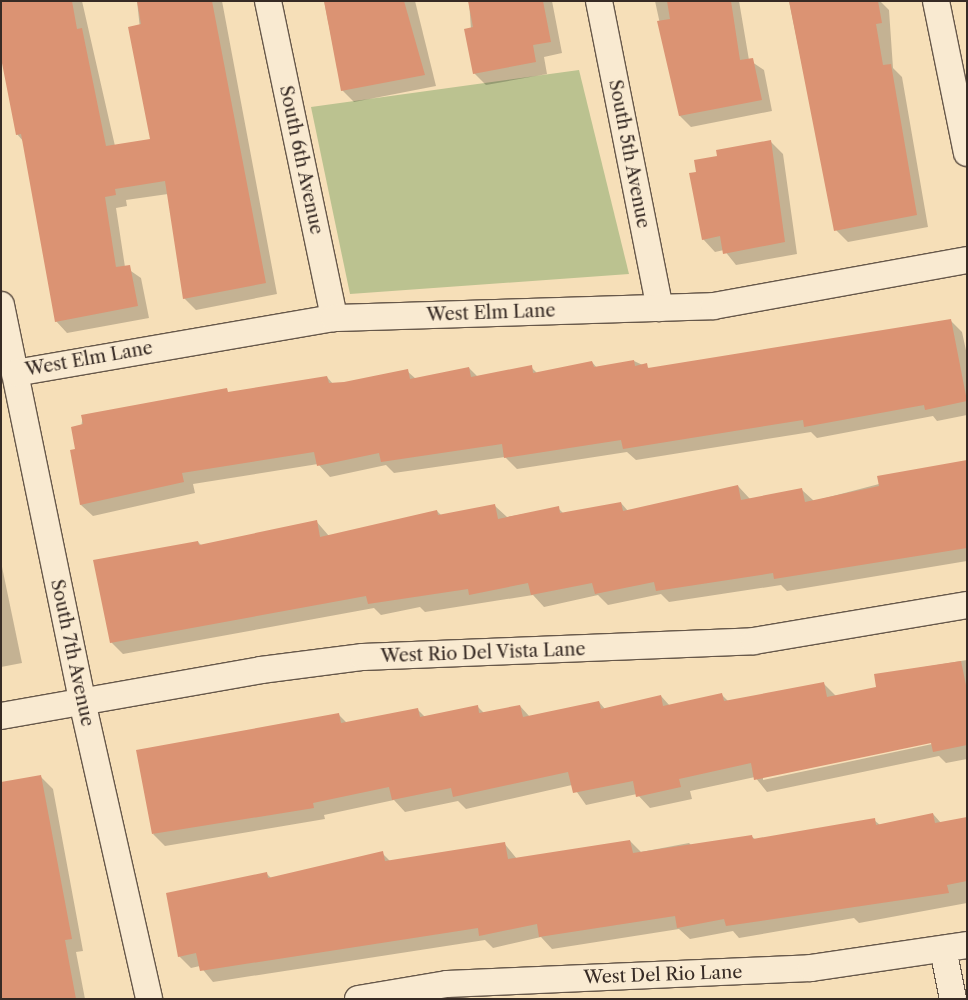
<!DOCTYPE html>
<style>
body{margin:0}
#map{position:relative;width:968px;height:1000px;overflow:hidden;background:#f6dfb8;font-family:"Libre Caslon Text",serif}
div>[style]{position:absolute}
.green>*{inset:0;background:#bbc290}
.shadow>*{inset:0;background:#0003}
.building>*{inset:0;background:#db9373}
.roads{filter:drop-shadow(1px 0 #67584a) drop-shadow(-1px 0 #67584a) drop-shadow(0 1px #67584a) drop-shadow(0 -1px #67584a)}
.minor>*{height:26px;margin:-13px;padding:0 13px;transform-origin:13px;border-radius:13px;background:#f9ead1}
span{translate:-50% -50%;white-space:nowrap;text-align:center;line-height:1.15;-webkit-text-stroke:4px #f9ead1;paint-order:stroke}
.street-label{font-size:18px;color:#372b25}
.frame{position:absolute;inset:0;border:2px solid #372b25;pointer-events:none}
</style>
<div id="map">
<div class="green">
<div style="clip-path:polygon(579px 70px,629px 274px,350px 294px,311px 107px)"></div>
</div>
<div class="shadow">
<div style="clip-path:polygon(6px 1px,82px 1px,115px 146px,152px 140px,137px 1px,222px 1px,277px 294px,196px 310px,184px 298px,168px 194px,126px 200px,127px 206px,116px 208px,125px 267px,141px 278px,149px 318px,67px 333px,56px 321px,23px 141px,17px 134px)"></div>
<div style="clip-path:polygon(324px 1px,415px 1px,436px 86px,354px 102px,342px 90px)"></div>
<div style="clip-path:polygon(469px 1px,552px 1px,562px 53px,544px 57px,547px 74px,486px 85px,474px 73px)"></div>
<div style="clip-path:polygon(655px 1px,739px 1px,749px 60px,764px 70px,772px 111px,691px 127px,680px 116px)"></div>
<div style="clip-path:polygon(789px 1px,880px 1px,889px 10px,893px 68px,902px 77px,928px 227px,848px 242px,836px 230px)"></div>
<div style="clip-path:polygon(771px 142px,783px 154px,797px 254px,736px 265px,724px 250px,715px 252px,703px 239px,698px 173px)"></div>
<div style="clip-path:polygon(950px 320px,962px 332px,967px 355px,967px 415px,937px 421px,933px 416px,817px 438px,811px 432px,636px 460px,627px 452px,517px 469px,505px 457px,394px 473px,386px 465px,330px 477px,318px 464px,193px 484px,195px 493px,93px 516px,81px 505px,77px 450px,83px 416px,327px 377px,333px 384px,344px 383px,407px 371px,416px 379px,469px 368px,478px 377px,531px 367px,538px 374px,592px 362px,597px 368px,634px 361px,651px 369px)"></div>
<div style="clip-path:polygon(967px 461px,967px 561px,787px 591px,781px 585px,669px 602px,661px 594px,608px 605px,598px 595px,544px 607px,533px 595px,425px 612px,420px 607px,381px 615px,374px 608px,123px 654px,111px 642px,198px 542px,202px 546px,316px 521px,329px 536px,437px 511px,442px 516px,495px 506px,507px 517px,558px 508px,564px 514px,621px 503px,628px 511px,738px 486px,750px 499px,802px 490px,814px 501px)"></div>
<div style="clip-path:polygon(1px 562px,22px 663px,1px 667px)"></div>
<div style="clip-path:polygon(evenodd,967px 660px,967px 759px,946px 763px,939px 756px,767px 792px,755px 777px,690px 791px,692px 799px,650px 808px,637px 794px,586px 805px,572px 785px,466px 809px,458px 801px,405px 812px,394px 800px,324px 815px,325px 819px,165px 846px,153px 834px,338px 714px,347px 723px,417px 709px,425px 717px,477px 706px,484px 713px,520px 706px,530px 717px,599px 702px,605px 709px,661px 696px,670px 706px,722px 695px,729px 702px,824px 684px,836px 696px,878px 688px,876px 675px,967px 660px,937px 741px,937px 743px,763px 780px,763px 777px,937px 741px)"></div>
<div style="clip-path:polygon(41px 777px,53px 789px,83px 951px,76px 952px,85px 999px,1px 999px)"></div>
<div style="clip-path:polygon(933px 814px,941px 823px,967px 818px,967px 903px,859px 923px,854px 918px,739px 938px,733px 931px,690px 939px,679px 929px,552px 949px,541px 937px,493px 948px,485px 940px,213px 982px,200px 966px,191px 968px,179px 956px,266px 873px,271px 878px,382px 853px,391px 862px,504px 843px,517px 859px,630px 841px,641px 852px,689px 843px,694px 848px,751px 836px,756px 840px,874px 820px,880px 825px)"></div>
</div>
<div class="building">
<div style="clip-path:polygon(1px 1px,72px 1px,77px 29px,82px 28px,106px 146px,150px 139px,128px 27px,141px 24px,137px 1px,212px 1px,266px 283px,183px 299px,165px 181px,115px 189px,116px 195px,105px 197px,116px 267px,130px 265px,138px 306px,55px 322px,21px 134px,16px 135px,1px 58px)"></div>
<div style="clip-path:polygon(324px 1px,404px 1px,425px 75px,341px 91px)"></div>
<div style="clip-path:polygon(468px 1px,543px 1px,551px 42px,533px 45px,536px 62px,473px 74px,464px 29px,473px 27px)"></div>
<div style="clip-path:polygon(667px 1px,731px 1px,740px 60px,753px 58px,762px 100px,679px 116px,657px 21px,670px 19px)"></div>
<div style="clip-path:polygon(789px 1px,878px 1px,882px 23px,876px 24px,883px 65px,891px 64px,917px 215px,834px 231px)"></div>
<div style="clip-path:polygon(771px 140px,785px 242px,723px 254px,720px 236px,702px 240px,689px 173px,696px 172px,694px 160px,717px 156px,716px 150px)"></div>
<div style="clip-path:polygon(951px 319px,967px 401px,925px 410px,924px 405px,804px 427px,803px 420px,623px 449px,621px 440px,504px 458px,502px 444px,381px 462px,379px 453px,317px 466px,314px 452px,182px 473px,184px 482px,80px 505px,70px 450px,75px 449px,71px 427px,83px 424px,81px 415px,227px 388px,228px 392px,327px 376px,329px 383px,344px 382px,408px 369px,410px 379px,469px 367px,471px 377px,532px 365px,533px 373px,592px 361px,594px 367px,634px 360px,635px 366px,647px 363px,648px 368px)"></div>
<div style="clip-path:polygon(967px 460px,967px 548px,774px 579px,773px 573px,656px 591px,654px 582px,595px 594px,592px 583px,531px 595px,528px 583px,469px 595px,468px 589px,368px 604px,366px 596px,110px 643px,93px 560px,198px 541px,199px 545px,317px 520px,320px 537px,437px 510px,438px 515px,495px 504px,498px 519px,559px 506px,560px 513px,621px 502px,623px 511px,738px 485px,741px 500px,802px 488px,805px 502px,879px 486px,877px 476px)"></div>
<div style="clip-path:polygon(961px 661px,967px 690px,967px 745px,933px 752px,931px 743px,754px 780px,751px 763px,679px 779px,681px 787px,636px 797px,633px 781px,573px 793px,568px 772px,453px 797px,451px 788px,392px 800px,389px 787px,313px 803px,314px 808px,152px 834px,136px 750px,339px 713px,341px 723px,418px 708px,420px 717px,478px 705px,479px 713px,520px 705px,523px 717px,599px 701px,601px 709px,661px 695px,663px 706px,722px 693px,724px 701px,824px 682px,827px 697px,876px 687px,874px 674px)"></div>
<div style="clip-path:polygon(41px 775px,72px 939px,65px 940px,76px 999px,1px 999px,1px 782px)"></div>
<div style="clip-path:polygon(933px 813px,935px 823px,967px 817px,967px 881px,947px 885px,949px 893px,726px 926px,724px 919px,677px 928px,675px 916px,539px 937px,537px 924px,479px 936px,478px 928px,200px 971px,196px 953px,178px 957px,166px 893px,267px 872px,268px 878px,383px 851px,385px 861px,505px 842px,508px 859px,630px 840px,633px 853px,752px 835px,753px 839px,875px 818px,876px 825px)"></div>
</div>
<div class="roads">
<div class="minor">
<div style="left:268px;top:1px;width:324px;rotate:78.2deg"></div>
<div style="left:599px;top:1px;width:313px;rotate:78.8deg"></div>
<div style="left:936px;top:1px;width:155px;rotate:78.5deg"></div>
<div style="left:1px;top:305px;width:404px;rotate:78.4deg"></div>
<div style="left:82px;top:701px;width:305px;rotate:77.3deg"></div>
<div style="left:15px;top:373px;width:324px;rotate:-9.8deg"></div>
<div style="left:334px;top:318px;width:380px;rotate:-1.8deg"></div>
<div style="left:714px;top:306px;width:257px;rotate:-10.3deg"></div>
<div style="left:1px;top:716px;width:264px;rotate:-10deg"></div>
<div style="left:261px;top:670px;width:103px;rotate:-7.3deg"></div>
<div style="left:363px;top:657px;width:391px;rotate:-2.3deg"></div>
<div style="left:754px;top:641px;width:216px;rotate:-9.6deg"></div>
<div style="left:943px;top:949px;width:51px;rotate:78.7deg"></div>
<div style="left:358px;top:999px;width:90px;rotate:-9.6deg"></div>
<div style="left:447px;top:984px;width:364px;rotate:-2.5deg"></div>
<div style="left:811px;top:968px;width:158px;rotate:-8.4deg"></div>
</div>
</div>
<div class="street-label">
<span style="left:629px;top:154px;rotate:79deg">South 5th Avenue</span>
<span style="left:301px;top:160px;rotate:78deg">South 6th Avenue</span>
<span style="left:491px;top:313px;rotate:-2deg">West Elm Lane</span>
<span style="left:89px;top:359px;rotate:-10deg">West Elm Lane</span>
<span style="left:72px;top:653px;rotate:78deg">South 7th Avenue</span>
<span style="left:483px;top:653px;rotate:-2deg">West Rio Del Vista Lane</span>
<span style="left:663px;top:975px;rotate:-2deg">West Del Rio Lane</span>
</div>
<div class="frame"></div>
</div>
